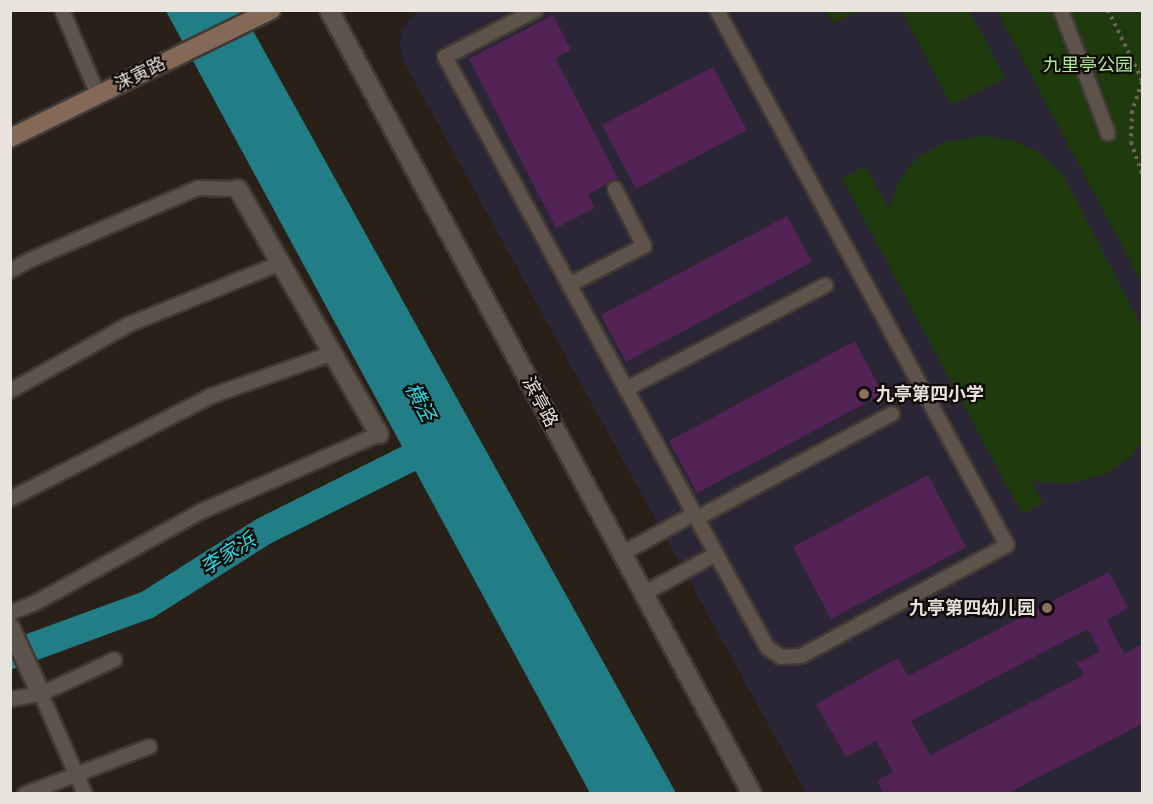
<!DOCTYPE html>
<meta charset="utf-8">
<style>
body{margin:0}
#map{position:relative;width:1153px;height:804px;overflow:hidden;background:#292018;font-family:"Work Sans","Noto Sans SC",sans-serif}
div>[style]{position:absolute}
.education>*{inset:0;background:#2b2636}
.green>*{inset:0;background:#1f3b0d}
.water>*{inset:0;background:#227e86}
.canal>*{height:28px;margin:-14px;padding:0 14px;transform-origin:14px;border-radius:14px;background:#227e86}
.building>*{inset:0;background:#542356}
.path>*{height:4px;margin-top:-2px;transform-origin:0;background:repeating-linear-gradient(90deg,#6c645d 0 3px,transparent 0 7.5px)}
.roads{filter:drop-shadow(2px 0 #413a34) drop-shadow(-2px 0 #413a34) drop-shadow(0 2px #413a34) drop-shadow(0 -2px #413a34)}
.lane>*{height:14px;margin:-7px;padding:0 7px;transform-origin:7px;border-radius:7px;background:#5e534a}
.street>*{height:18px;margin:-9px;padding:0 9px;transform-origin:9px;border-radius:9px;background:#5e534a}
.secondary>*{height:18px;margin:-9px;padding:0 9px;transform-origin:9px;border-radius:9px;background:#846a56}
.dots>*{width:16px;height:16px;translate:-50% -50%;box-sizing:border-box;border:3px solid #0f0b08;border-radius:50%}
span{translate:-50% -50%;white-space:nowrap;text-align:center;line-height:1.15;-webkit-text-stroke:4.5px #0f0b08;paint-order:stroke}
.park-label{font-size:18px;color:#afeb90}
.street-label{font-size:18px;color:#e9e3dd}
.poi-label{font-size:18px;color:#e9e3dd;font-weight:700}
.left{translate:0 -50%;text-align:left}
.right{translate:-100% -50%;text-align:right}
.water-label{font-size:20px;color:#27dce9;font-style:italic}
.frame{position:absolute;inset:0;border:12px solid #e9e3dd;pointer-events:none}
</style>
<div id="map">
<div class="education">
<div style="clip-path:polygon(417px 11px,997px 11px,1142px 283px,1142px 793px,806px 793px,405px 64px,400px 49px,401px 30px)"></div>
</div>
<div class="green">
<div style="clip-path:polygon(826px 11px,858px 11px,833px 23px)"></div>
<div style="clip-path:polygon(902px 11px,970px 11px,1005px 78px,951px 105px)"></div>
<div style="clip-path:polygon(997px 11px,1142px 11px,1142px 283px)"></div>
<div style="clip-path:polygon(983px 136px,1013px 140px,1039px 152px,1064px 176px,1142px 328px,1142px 441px,1133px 455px,1106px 474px,1066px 484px,1032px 481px,1043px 503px,1022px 514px,842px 178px,865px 166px,889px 208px,899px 181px,917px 158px,946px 142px)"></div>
</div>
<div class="water">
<div style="clip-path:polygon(166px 11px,242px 11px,676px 793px,590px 793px)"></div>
</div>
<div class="canal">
<div style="left:10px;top:655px;width:146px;rotate:-20.1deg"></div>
<div style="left:147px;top:605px;width:138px;rotate:-32.3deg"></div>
<div style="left:264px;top:531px;width:199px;rotate:-26.6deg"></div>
</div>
<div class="building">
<div style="clip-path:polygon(553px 15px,571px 50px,555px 58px,618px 178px,588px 194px,595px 208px,556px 228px,469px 59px)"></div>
<div style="clip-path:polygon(713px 67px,747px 130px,636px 189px,602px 125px)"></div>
<div style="clip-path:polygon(787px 216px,812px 262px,626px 362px,601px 315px)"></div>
<div style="clip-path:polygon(855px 341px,883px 394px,697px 493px,669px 441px)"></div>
<div style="clip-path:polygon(928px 475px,966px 547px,831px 619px,793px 547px)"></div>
<div style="clip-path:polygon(evenodd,1109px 572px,1128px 608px,1107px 620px,1124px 654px,1142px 644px,1142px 724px,1006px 794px,884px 794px,877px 781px,893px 772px,876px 741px,846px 757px,816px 704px,898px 658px,908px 676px,1109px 572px,1088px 629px,1100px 652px,1077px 663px,1084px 675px,930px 755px,911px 721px,1088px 629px)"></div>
</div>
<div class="path">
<div style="left:1108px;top:10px;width:78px;rotate:64.1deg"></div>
<div style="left:1142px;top:82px;width:31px;rotate:109deg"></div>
<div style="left:1132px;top:111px;width:31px;rotate:92deg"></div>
<div style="left:1131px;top:142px;width:34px;rotate:71deg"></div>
</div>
<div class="roads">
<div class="lane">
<div style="left:62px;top:10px;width:92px;rotate:67deg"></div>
<div style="left:536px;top:10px;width:102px;rotate:152.7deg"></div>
<div style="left:445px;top:57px;width:672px;rotate:61.38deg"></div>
<div style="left:767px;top:647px;width:17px;rotate:36deg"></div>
<div style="left:781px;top:657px;width:20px;rotate:-3deg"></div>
<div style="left:801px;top:656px;width:234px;rotate:-28.3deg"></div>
<div style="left:1007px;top:545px;width:609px;rotate:-118.46deg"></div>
<div style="left:1061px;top:10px;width:132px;rotate:69.1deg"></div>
<div style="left:10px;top:271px;width:23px;rotate:-29deg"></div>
<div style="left:30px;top:260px;width:183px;rotate:-23.2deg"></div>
<div style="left:198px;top:188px;width:40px;rotate:1.4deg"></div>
<div style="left:569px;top:285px;width:85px;rotate:-27.5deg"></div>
<div style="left:644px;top:246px;width:64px;rotate:-117deg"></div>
<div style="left:626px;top:389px;width:225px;rotate:-27.5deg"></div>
<div style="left:10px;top:391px;width:137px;rotate:-29.2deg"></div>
<div style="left:130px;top:324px;width:163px;rotate:-22deg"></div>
<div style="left:10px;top:499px;width:226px;rotate:-27.1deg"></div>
<div style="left:211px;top:396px;width:129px;rotate:-19.4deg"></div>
<div style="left:697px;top:518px;width:221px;rotate:-28.1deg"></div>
<div style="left:621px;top:554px;width:83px;rotate:-28.7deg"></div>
<div style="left:643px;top:594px;width:83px;rotate:-28.7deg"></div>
<div style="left:10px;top:613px;width:29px;rotate:-22deg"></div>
<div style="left:37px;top:602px;width:188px;rotate:-28.9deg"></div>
<div style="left:202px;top:511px;width:193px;rotate:-23.5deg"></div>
<div style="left:41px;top:694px;width:109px;rotate:66.3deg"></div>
<div style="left:10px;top:699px;width:31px;rotate:-9deg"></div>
<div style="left:41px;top:694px;width:81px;rotate:-25deg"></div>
<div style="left:25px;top:794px;width:133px;rotate:-20.8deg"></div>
</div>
<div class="street">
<div style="left:329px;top:10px;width:891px;rotate:61.65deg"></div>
<div style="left:238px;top:189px;width:283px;rotate:60.1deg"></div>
<div style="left:10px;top:627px;width:74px;rotate:65.2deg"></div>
</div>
<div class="secondary">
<div style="left:10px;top:138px;width:291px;rotate:-26.1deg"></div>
</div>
</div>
<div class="dots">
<div style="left:864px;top:394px;background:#8d6e63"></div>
<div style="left:1047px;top:608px;background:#8d6e63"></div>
</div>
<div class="park-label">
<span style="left:1088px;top:65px">九里亭公园</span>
</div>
<div class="street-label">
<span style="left:140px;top:74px;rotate:-26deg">涞寅路</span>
<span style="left:540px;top:402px;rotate:62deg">滨亭路</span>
</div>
<div class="poi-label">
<span class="left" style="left:876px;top:394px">九亭第四小学</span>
<span class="right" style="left:1035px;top:608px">九亭第四幼儿园</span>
</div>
<div class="water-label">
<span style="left:420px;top:402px;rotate:62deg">横泾</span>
<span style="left:228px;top:554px;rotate:-32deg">李家浜</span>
</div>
<div class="frame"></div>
</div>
